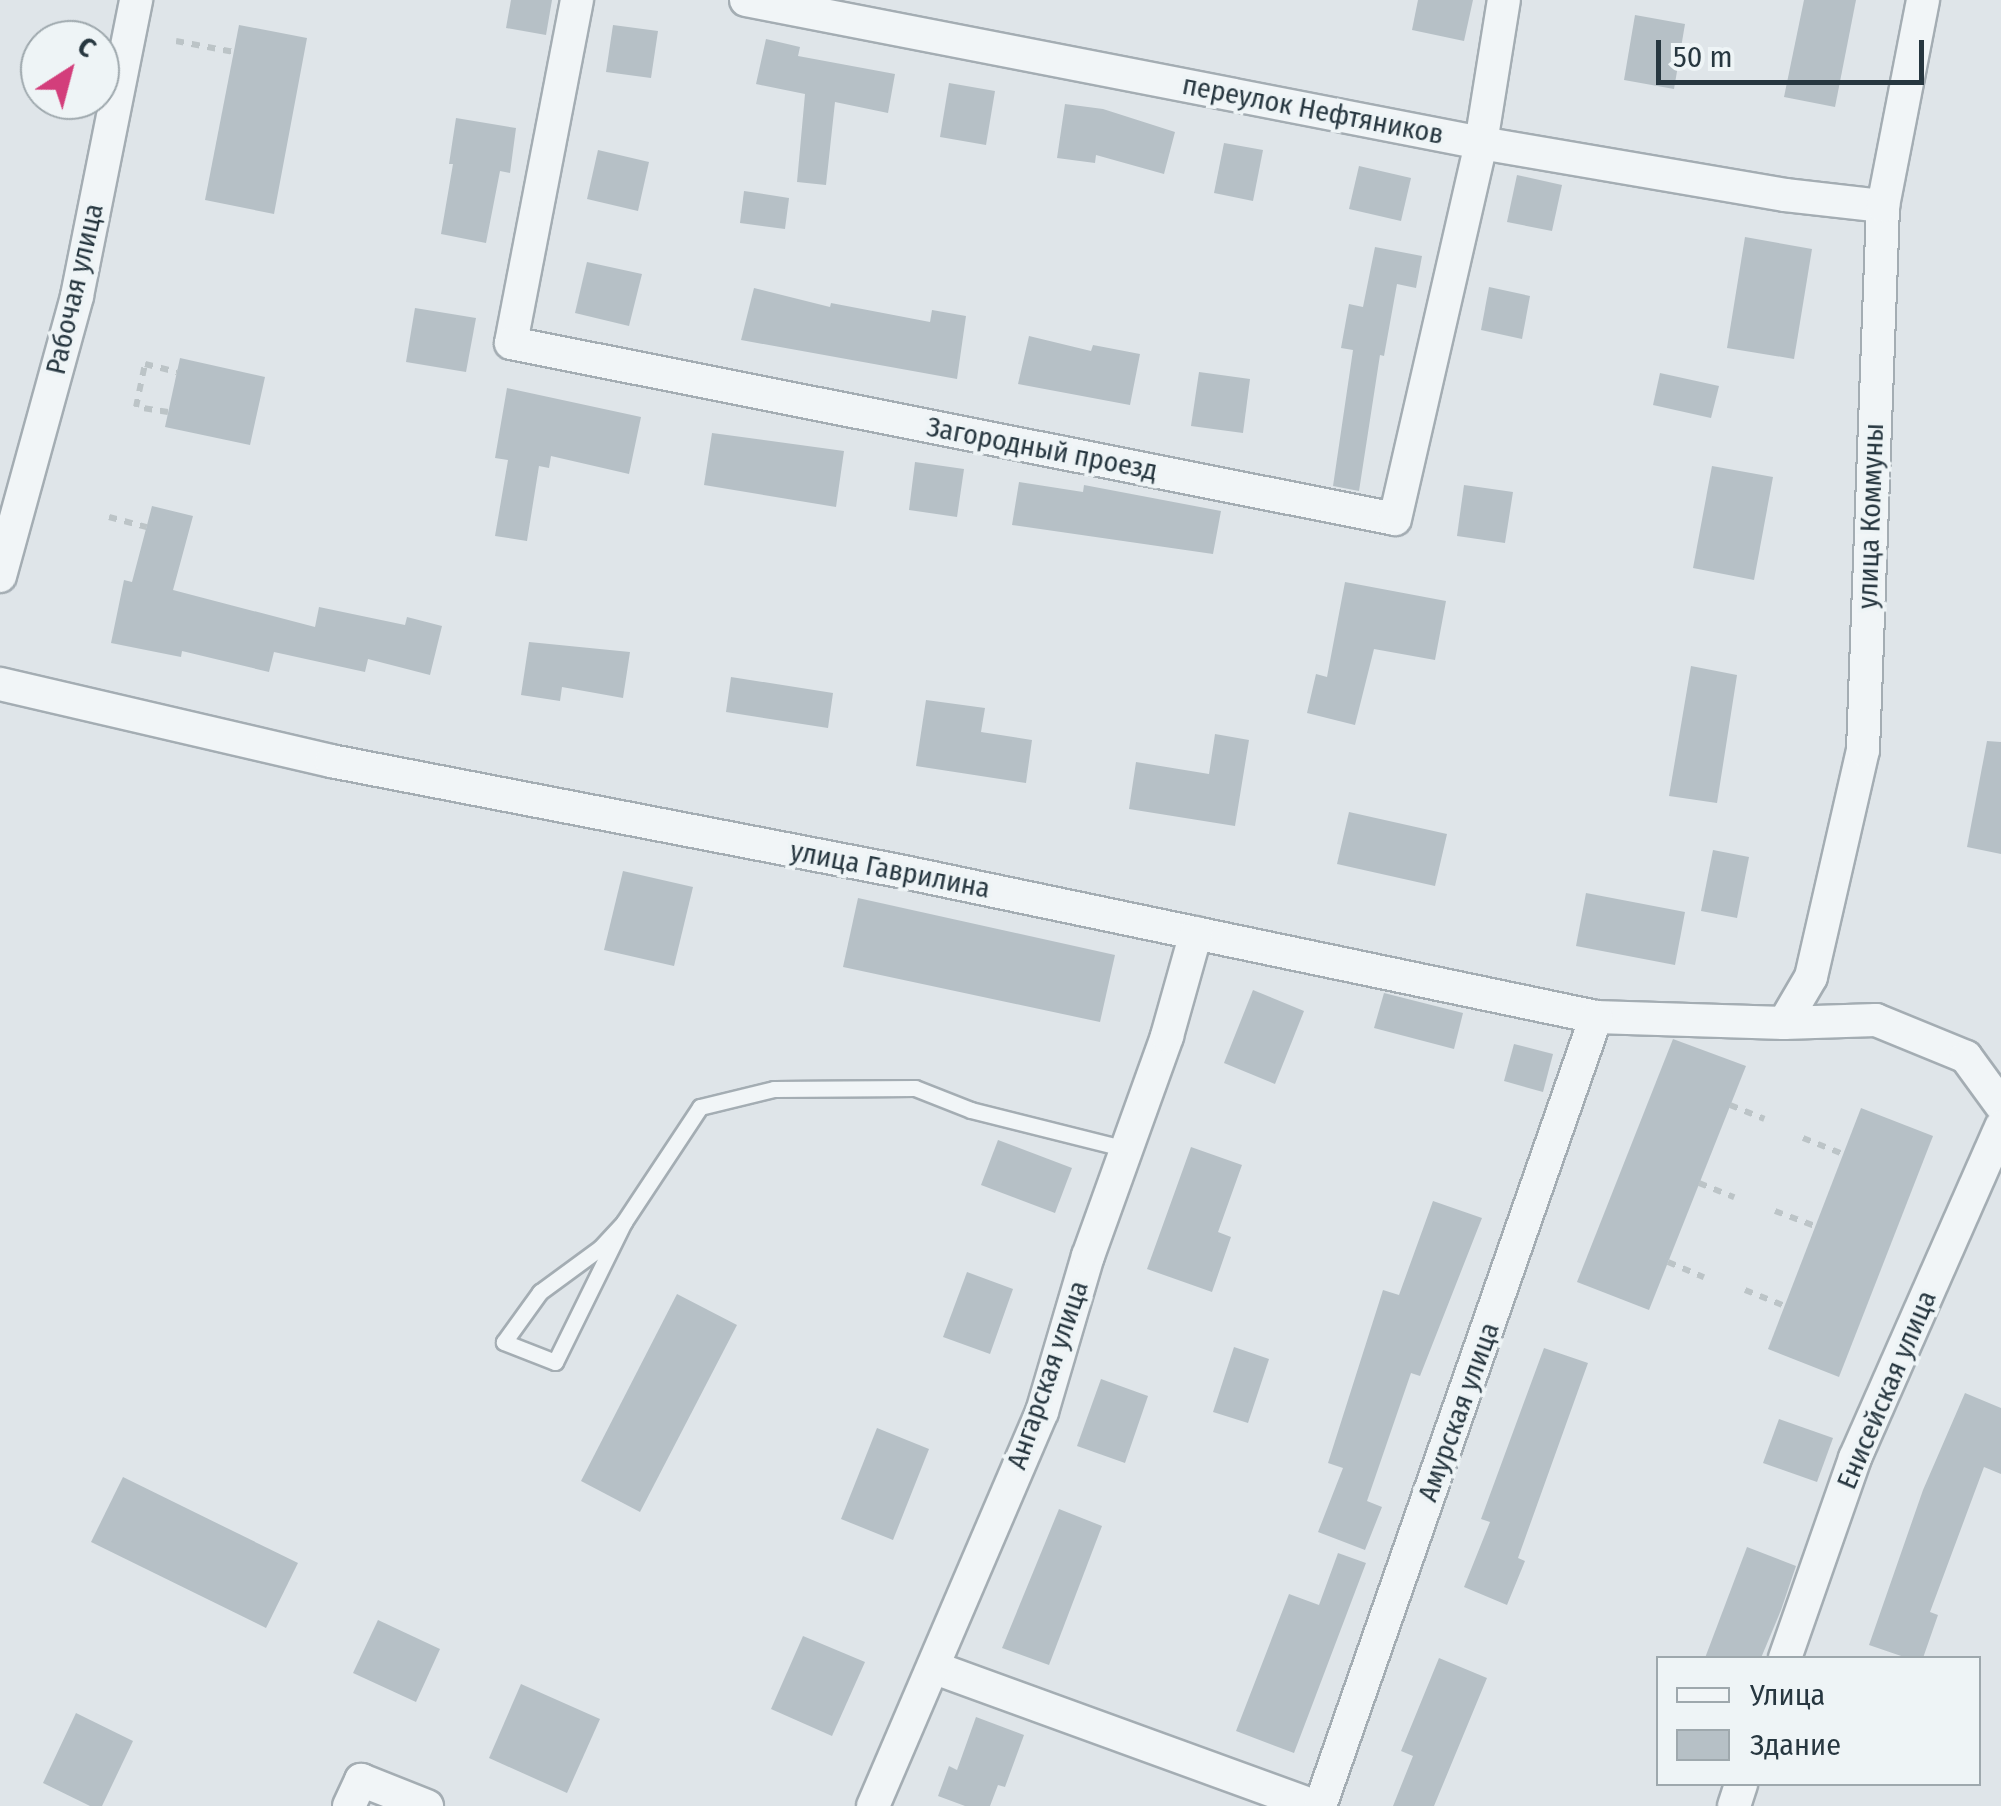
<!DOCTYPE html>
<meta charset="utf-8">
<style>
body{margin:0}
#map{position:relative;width:2001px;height:1806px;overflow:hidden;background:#dfe5e9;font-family:"Fira Sans Condensed",sans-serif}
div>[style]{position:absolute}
.building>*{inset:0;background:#b6c0c6}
.path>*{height:6px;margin-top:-3px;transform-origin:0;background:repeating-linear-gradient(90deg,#bcc4c7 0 8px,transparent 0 16px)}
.roads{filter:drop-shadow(2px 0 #a4adb3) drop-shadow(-2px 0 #a4adb3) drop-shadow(0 2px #a4adb3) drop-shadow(0 -2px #a4adb3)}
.lane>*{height:15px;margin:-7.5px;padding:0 7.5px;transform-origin:7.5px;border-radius:7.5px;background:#f1f5f7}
.street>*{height:32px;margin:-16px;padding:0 16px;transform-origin:16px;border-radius:16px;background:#f1f5f7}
span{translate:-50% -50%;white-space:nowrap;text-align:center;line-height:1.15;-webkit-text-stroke:8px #eef4f6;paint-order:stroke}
.street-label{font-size:28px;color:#273740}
.legend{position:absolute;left:1656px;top:1656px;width:325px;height:130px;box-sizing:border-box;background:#eef4f6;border:2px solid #9ea8ad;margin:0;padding:12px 18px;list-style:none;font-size:30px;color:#273740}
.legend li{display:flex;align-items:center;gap:20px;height:50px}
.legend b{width:50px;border:2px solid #9ea8ad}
.north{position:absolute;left:20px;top:20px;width:100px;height:100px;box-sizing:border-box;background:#eef4f6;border:2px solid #9ea8ad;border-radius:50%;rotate:36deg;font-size:28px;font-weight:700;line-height:40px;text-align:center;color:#273740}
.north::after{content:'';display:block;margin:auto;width:35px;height:45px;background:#d33e7b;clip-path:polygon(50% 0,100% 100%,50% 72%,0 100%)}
.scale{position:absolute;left:1656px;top:40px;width:268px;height:45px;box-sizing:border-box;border:5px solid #273740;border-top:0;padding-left:12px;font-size:30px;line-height:35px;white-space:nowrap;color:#273740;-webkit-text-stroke:8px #eef4f6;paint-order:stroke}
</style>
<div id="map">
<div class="building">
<div style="clip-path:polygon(511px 0,552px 0,546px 35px,506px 28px)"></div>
<div style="clip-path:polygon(1418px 0,1473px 0,1464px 41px,1412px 30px)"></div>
<div style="clip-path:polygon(1804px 0,1856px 0,1835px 107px,1784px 97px)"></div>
<div style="clip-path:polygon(1635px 15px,1685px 24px,1674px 89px,1624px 80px)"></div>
<div style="clip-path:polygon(239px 25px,307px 38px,274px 214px,205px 200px)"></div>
<div style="clip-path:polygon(613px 25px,658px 31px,651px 78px,606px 72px)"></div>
<div style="clip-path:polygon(766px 39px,800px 47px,798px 56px,895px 74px,888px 113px,835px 102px,826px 185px,797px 182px,805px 94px,756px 84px)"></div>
<div style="clip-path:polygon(949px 83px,995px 91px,986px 145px,940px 137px)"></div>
<div style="clip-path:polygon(1065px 104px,1103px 109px,1175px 132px,1164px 174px,1096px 155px,1095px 163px,1057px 158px)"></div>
<div style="clip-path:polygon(456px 118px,516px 128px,510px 173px,500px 171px,486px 243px,441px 234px,453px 164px,449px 164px)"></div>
<div style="clip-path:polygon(1224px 143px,1263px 150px,1253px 201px,1214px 193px)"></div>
<div style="clip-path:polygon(598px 150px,649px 162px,638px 211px,587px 199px)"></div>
<div style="clip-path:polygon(1359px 166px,1411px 178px,1401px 221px,1349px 209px)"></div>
<div style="clip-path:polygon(1517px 175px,1562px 185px,1552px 231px,1507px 222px)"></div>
<div style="clip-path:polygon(744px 191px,789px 198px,785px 229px,740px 223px)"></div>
<div style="clip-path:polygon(1745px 237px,1812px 249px,1794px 359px,1727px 348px)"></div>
<div style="clip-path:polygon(1375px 247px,1422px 256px,1416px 288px,1397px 284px,1384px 356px,1380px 355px,1359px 491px,1333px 486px,1353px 350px,1341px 348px,1349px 304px,1363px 307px)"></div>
<div style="clip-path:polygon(587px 262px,642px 274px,629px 326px,575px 313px)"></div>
<div style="clip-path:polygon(1489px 287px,1530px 296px,1522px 339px,1481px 330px)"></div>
<div style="clip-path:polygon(754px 288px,830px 307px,831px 303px,930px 322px,932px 310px,966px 316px,957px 379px,741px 340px)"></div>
<div style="clip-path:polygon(415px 308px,476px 318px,466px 372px,406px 362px)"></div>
<div style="clip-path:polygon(1029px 336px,1091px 351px,1093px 345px,1140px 354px,1130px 405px,1018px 384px)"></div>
<div style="clip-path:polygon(180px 358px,265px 377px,250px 445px,165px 427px)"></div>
<div style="clip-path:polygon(1199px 372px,1250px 379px,1243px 433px,1191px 426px)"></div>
<div style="clip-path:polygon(1660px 373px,1719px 386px,1711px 418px,1653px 405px)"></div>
<div style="clip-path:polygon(507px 388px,641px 417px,629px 474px,551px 456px,549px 468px,539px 466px,527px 541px,495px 536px,508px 460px,495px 458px)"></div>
<div style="clip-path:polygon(712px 433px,844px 451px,836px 507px,704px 485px)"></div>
<div style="clip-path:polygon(915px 462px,964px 469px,957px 517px,909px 510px)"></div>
<div style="clip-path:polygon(1712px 466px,1773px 477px,1754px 580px,1693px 568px)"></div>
<div style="clip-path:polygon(1019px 482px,1083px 492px,1084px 485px,1221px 511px,1213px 554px,1012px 525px)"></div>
<div style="clip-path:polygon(1464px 485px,1513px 492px,1505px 543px,1457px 536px)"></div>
<div style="clip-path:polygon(152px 506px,193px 516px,173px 590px,315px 627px,319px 607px,405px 625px,407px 617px,442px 626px,430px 675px,368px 659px,365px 672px,274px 652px,269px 672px,182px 651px,181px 657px,111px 643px,124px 580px,132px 582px)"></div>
<div style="clip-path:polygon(1345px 582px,1446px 601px,1435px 660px,1374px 649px,1355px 725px,1307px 713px,1316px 674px,1327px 677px)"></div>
<div style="clip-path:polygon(529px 642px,630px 652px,623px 698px,562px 687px,560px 701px,521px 695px)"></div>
<div style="clip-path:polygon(1691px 666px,1737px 675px,1717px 803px,1669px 796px)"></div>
<div style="clip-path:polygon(731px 677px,833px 693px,828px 728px,726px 712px)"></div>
<div style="clip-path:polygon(926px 700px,985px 708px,981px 732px,1032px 740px,1026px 783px,916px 766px)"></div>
<div style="clip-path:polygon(1215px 734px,1249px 740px,1235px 826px,1129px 809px,1136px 762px,1209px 774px)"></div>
<div style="clip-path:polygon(1987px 741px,2001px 742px,2001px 854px,1967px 847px)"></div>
<div style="clip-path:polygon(1349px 812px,1447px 834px,1435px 886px,1337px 864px)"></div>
<div style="clip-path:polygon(1713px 850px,1749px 857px,1737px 918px,1701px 911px)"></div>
<div style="clip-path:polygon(623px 871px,693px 887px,674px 966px,604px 950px)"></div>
<div style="clip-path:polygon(1586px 893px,1685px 912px,1675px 965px,1576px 946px)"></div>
<div style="clip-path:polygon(858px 898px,1115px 955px,1100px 1022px,843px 967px)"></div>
<div style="clip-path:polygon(1253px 990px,1304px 1011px,1275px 1084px,1224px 1063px)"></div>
<div style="clip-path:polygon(1384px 993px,1463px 1013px,1454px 1049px,1374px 1028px)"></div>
<div style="clip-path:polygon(1673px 1039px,1746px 1066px,1649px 1310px,1577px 1282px)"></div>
<div style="clip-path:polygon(1514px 1044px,1553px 1054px,1543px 1092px,1504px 1081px)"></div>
<div style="clip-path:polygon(1861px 1108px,1933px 1136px,1839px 1377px,1768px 1349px)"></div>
<div style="clip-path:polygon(998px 1140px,1072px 1168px,1055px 1213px,981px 1185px)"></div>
<div style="clip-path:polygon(1191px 1147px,1242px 1165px,1218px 1232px,1231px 1237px,1212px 1292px,1147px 1269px)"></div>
<div style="clip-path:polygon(1433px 1201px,1482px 1218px,1420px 1376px,1411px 1373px,1367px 1501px,1382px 1507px,1365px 1550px,1318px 1532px,1343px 1468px,1328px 1463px,1383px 1290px,1399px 1295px)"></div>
<div style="clip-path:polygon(967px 1272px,1013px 1289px,990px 1354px,943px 1337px)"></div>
<div style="clip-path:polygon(677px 1294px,737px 1325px,640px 1512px,581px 1481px)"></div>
<div style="clip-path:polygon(1234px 1347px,1269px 1359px,1248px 1423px,1213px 1412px)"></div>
<div style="clip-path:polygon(1544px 1348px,1588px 1363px,1518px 1558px,1525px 1561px,1507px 1605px,1464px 1587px,1490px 1522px,1481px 1519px)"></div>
<div style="clip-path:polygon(1101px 1379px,1148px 1396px,1125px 1463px,1077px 1446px)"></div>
<div style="clip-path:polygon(1965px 1393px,2001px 1408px,2001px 1474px,1984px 1467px,1930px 1612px,1938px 1615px,1923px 1658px,1907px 1658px,1869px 1645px,1923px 1490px)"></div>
<div style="clip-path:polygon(1779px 1419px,1833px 1438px,1817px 1482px,1763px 1463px)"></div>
<div style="clip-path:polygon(877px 1428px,929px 1449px,893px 1540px,841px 1519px)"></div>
<div style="clip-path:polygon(123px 1477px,298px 1563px,266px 1628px,91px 1542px)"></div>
<div style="clip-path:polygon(1059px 1509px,1102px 1526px,1049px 1665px,1002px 1648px)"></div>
<div style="clip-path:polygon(1747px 1547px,1796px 1566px,1781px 1610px,1761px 1658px,1705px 1658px)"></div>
<div style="clip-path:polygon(1338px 1553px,1366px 1563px,1294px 1753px,1236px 1731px,1289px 1594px,1319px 1605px)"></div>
<div style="clip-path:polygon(378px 1620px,440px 1649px,416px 1702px,353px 1673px)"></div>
<div style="clip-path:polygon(803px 1636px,865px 1662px,832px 1736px,771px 1709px)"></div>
<div style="clip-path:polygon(1439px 1658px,1487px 1678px,1434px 1806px,1393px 1806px,1413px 1756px,1401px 1751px)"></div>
<div style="clip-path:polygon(521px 1684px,600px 1719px,567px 1793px,489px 1758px)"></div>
<div style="clip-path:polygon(76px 1713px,133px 1741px,102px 1806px,90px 1806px,43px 1783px)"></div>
<div style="clip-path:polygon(976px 1717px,1024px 1735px,1005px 1787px,998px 1785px,990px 1806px,965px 1806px,938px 1796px,949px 1766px,957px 1770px)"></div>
</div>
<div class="path">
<div style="left:176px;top:41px;width:59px;rotate:10.7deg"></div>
<div style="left:168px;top:412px;width:32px;rotate:-171deg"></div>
<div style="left:136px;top:407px;width:44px;rotate:-78.2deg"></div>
<div style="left:145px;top:364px;width:33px;rotate:14deg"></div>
<div style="left:109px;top:517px;width:39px;rotate:15deg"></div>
<div style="left:1730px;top:1105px;width:37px;rotate:22deg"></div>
<div style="left:1803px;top:1138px;width:43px;rotate:21.8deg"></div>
<div style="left:1699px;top:1183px;width:38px;rotate:22deg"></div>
<div style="left:1775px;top:1211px;width:43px;rotate:20.6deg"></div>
<div style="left:1668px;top:1262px;width:39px;rotate:23deg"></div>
<div style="left:1745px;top:1290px;width:43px;rotate:21.8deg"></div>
</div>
<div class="roads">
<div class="lane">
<div style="left:624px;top:1222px;width:156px;rotate:116.2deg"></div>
<div style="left:555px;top:1362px;width:55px;rotate:-158.6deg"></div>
<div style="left:504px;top:1342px;width:62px;rotate:-54.2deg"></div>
<div style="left:540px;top:1292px;width:74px;rotate:-36.3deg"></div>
<div style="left:600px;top:1248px;width:35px;rotate:-47deg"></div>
<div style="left:624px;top:1222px;width:138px;rotate:-56.5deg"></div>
<div style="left:700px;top:1107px;width:76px;rotate:-13.7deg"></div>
<div style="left:774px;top:1089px;width:141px;rotate:-0.4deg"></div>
<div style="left:915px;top:1088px;width:60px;rotate:21.4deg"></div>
<div style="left:971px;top:1110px;width:160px;rotate:14.1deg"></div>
</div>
<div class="street">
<div style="left:577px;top:0;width:349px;rotate:100.9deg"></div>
<div style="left:511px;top:343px;width:901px;rotate:11.26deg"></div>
<div style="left:1395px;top:519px;width:386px;rotate:-77.1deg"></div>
<div style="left:1481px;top:143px;width:145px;rotate:-80.9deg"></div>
<div style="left:746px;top:0;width:749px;rotate:11.01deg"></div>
<div style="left:1481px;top:143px;width:308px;rotate:9.7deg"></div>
<div style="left:1785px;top:195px;width:99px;rotate:6.4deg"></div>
<div style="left:0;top:576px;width:290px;rotate:-74.6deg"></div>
<div style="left:77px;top:296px;width:302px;rotate:-78.7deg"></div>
<div style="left:0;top:684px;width:340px;rotate:13.1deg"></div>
<div style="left:331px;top:761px;width:579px;rotate:10.96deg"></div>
<div style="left:899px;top:871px;width:712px;rotate:11.83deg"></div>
<div style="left:1596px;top:1017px;width:188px;rotate:1.8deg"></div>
<div style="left:1784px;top:1023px;width:92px;rotate:-1.9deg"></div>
<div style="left:1876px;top:1020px;width:97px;rotate:22.3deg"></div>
<div style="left:1966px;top:1057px;width:59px;rotate:53.9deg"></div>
<div style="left:1784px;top:1023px;width:53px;rotate:-59.6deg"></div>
<div style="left:1811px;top:977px;width:233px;rotate:-77.1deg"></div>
<div style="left:1863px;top:750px;width:544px;rotate:-87.89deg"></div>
<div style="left:1883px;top:206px;width:210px;rotate:-79deg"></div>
<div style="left:1785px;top:1658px;width:212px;rotate:-70.7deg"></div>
<div style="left:1855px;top:1458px;width:362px;rotate:-66.2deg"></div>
<div style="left:935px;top:1668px;width:403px;rotate:20deg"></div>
<div style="left:349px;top:1806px;width:29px;rotate:-65deg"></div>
<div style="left:361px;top:1780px;width:71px;rotate:21.5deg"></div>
<div style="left:873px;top:1806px;width:429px;rotate:-66.8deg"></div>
<div style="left:1042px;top:1412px;width:163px;rotate:-73.6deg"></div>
<div style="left:1088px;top:1256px;width:234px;rotate:-70.2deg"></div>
<div style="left:1167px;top:1036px;width:107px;rotate:-74.3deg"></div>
<div style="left:1320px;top:1806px;width:836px;rotate:-70.72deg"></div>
<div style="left:1734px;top:1806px;width:23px;rotate:-72deg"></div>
</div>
</div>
<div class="street-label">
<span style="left:1313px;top:110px;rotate:11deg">переулок Нефтяников</span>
<span style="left:75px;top:289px;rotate:-77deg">Рабочая улица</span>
<span style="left:1042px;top:449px;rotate:11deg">Загородный проезд</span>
<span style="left:1871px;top:516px;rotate:-88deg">улица Коммуны</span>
<span style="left:890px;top:870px;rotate:11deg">улица Гаврилина</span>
<span style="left:1048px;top:1375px;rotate:-71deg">Ангарская улица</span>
<span style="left:1887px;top:1390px;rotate:-67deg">Енисейская улица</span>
<span style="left:1459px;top:1412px;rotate:-70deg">Амурская улица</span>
</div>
<ul class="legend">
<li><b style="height:12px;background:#f1f5f7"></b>Улица</li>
<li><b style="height:28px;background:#b6c0c6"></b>Здание</li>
</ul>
<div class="north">С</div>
<div class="scale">50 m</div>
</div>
